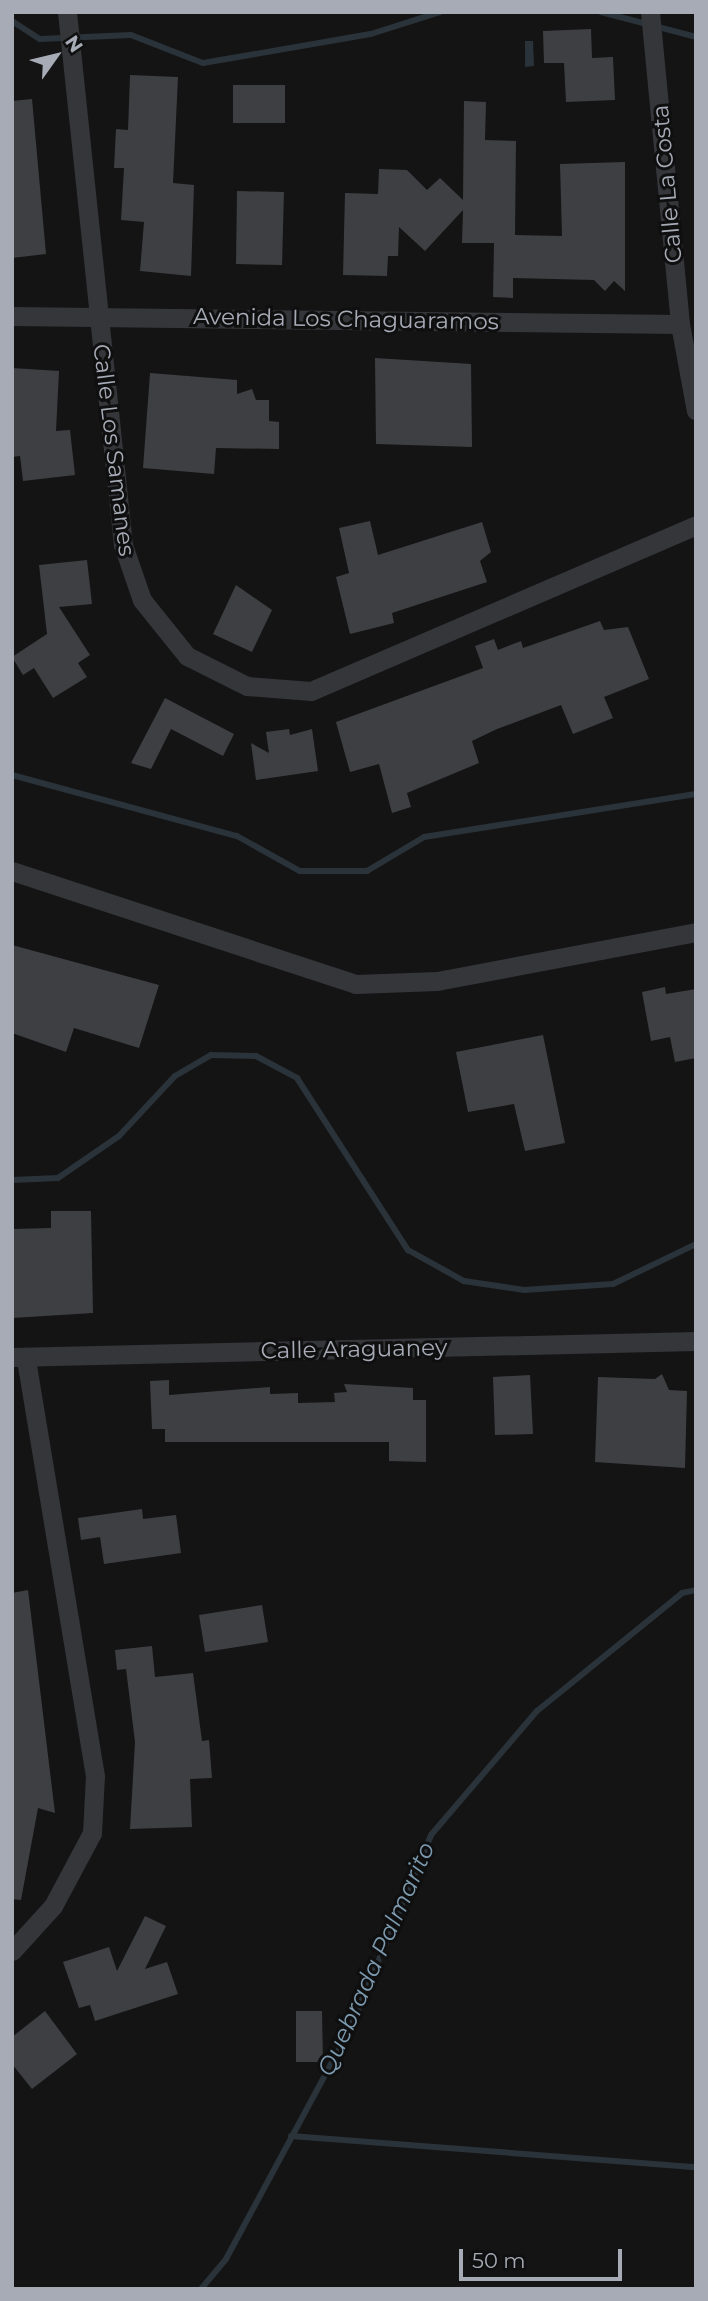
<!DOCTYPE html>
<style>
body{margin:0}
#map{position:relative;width:708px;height:2301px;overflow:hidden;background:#141415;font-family:Montserrat,sans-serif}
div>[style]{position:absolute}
.water>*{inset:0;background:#2a3339}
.stream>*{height:6px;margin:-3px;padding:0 3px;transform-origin:3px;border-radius:3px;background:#2a3339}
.building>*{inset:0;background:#3e3f42}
.street>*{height:19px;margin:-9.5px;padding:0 9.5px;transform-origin:9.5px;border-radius:9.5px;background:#35363a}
span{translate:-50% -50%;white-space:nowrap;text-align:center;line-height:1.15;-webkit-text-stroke:6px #0f0f10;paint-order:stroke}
.street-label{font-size:23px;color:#a6abb5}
.water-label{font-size:24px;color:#7d9bb0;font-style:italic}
.frame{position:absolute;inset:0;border:14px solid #a6abb5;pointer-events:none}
.north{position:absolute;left:21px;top:21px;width:70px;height:70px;-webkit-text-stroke:5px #0f0f10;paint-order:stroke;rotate:56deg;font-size:19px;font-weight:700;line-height:28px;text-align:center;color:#a6abb5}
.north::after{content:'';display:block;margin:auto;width:24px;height:32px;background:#a6abb5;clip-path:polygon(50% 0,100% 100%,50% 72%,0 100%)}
.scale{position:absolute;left:459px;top:2249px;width:163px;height:32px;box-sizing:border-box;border:4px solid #a6abb5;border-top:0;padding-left:9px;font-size:21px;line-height:24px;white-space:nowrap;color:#a6abb5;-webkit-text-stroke:5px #0f0f10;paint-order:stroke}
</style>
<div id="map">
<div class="water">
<div style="clip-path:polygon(525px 41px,533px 41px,534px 66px,525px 67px)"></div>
</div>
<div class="stream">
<div style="left:601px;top:12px;width:98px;rotate:14.7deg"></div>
<div style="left:12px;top:21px;width:33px;rotate:33deg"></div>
<div style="left:40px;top:39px;width:91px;rotate:-2.5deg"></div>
<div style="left:131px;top:35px;width:77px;rotate:21.3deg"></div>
<div style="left:203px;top:63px;width:170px;rotate:-9.8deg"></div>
<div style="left:371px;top:34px;width:72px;rotate:-17.7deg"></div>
<div style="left:12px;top:775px;width:233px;rotate:15.2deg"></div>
<div style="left:237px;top:836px;width:72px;rotate:29.1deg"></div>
<div style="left:300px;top:871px;width:67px"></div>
<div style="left:367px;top:871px;width:66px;rotate:-30.8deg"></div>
<div style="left:424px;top:837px;width:275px;rotate:-9deg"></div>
<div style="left:12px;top:1180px;width:46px;rotate:-2.5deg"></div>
<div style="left:58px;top:1178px;width:74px;rotate:-34.5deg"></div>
<div style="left:119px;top:1136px;width:82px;rotate:-47deg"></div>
<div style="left:175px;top:1076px;width:42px;rotate:-30.3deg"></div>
<div style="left:211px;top:1055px;width:45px;rotate:1.3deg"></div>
<div style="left:256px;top:1056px;width:47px;rotate:28.2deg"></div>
<div style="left:297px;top:1078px;width:205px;rotate:57.2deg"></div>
<div style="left:408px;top:1250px;width:64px;rotate:29deg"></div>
<div style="left:464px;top:1281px;width:61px;rotate:8.5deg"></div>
<div style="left:524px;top:1290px;width:89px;rotate:-3.9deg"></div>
<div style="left:613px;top:1284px;width:92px;rotate:-25.7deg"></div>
<div style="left:291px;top:2136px;width:406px;rotate:4.4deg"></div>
<div style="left:201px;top:2289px;width:39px;rotate:-50deg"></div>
<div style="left:226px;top:2259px;width:261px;rotate:-61.7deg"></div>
<div style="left:350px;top:2029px;width:210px;rotate:-67.3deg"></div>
<div style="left:431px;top:1835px;width:163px;rotate:-49.5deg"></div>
<div style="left:537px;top:1711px;width:187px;rotate:-39.1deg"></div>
<div style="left:682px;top:1593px;width:14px;rotate:-12deg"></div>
</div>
<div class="building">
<div style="clip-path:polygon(591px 29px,592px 58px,613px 57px,615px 100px,566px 102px,564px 63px,544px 63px,543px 31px)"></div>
<div style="clip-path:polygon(130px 75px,178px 77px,173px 183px,194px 185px,191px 276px,140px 271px,144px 222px,121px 220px,124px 168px,114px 168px,116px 129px,128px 130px)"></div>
<div style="clip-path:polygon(233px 85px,285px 85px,285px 123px,233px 123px)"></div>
<div style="clip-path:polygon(32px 99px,46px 254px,12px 258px,12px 101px)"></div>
<div style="clip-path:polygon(464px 101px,486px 102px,485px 140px,516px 141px,515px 235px,562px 236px,560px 164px,625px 162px,625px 291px,614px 281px,605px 291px,594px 280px,513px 278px,513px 298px,493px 297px,494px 243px,462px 243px,463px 210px,425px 251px,399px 227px,398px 256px,388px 256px,387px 276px,343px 275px,345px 193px,378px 194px,379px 169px,407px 170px,427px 190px,440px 178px,463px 200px)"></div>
<div style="clip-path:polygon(237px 191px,284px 192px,282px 265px,236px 264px)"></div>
<div style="clip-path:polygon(375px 358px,471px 364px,472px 447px,376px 444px)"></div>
<div style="clip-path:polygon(12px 368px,59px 371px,56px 431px,70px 430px,75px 475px,23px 481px,20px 456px,12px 457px)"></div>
<div style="clip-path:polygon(150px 373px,237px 380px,237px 394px,252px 389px,256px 400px,269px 400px,269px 421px,279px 422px,279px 449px,216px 448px,214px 474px,143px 468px)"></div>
<div style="clip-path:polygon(370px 521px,378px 555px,482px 522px,491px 552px,480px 561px,487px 582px,392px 613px,394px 623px,350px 634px,336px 577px,349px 573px,339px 528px)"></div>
<div style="clip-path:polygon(87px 560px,92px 604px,59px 607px,90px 655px,78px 663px,87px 677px,53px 698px,34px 668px,23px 675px,12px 657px,47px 634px,39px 565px)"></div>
<div style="clip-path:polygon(236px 585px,272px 610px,252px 652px,213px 634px)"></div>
<div style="clip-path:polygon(600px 621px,604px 630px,628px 627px,649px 679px,604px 697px,613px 718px,573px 734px,561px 705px,497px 729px,472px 741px,479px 763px,407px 793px,411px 807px,392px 813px,379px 764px,350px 772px,336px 722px,483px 668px,475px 646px,494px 639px,498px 650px,521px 641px,523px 648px)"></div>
<div style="clip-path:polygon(165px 698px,234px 734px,223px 756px,171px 729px,151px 769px,131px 763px)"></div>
<div style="clip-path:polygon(289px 729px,290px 735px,312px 729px,318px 771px,256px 780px,251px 743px,269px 753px,266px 732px)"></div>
<div style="clip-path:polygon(12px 945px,159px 985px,139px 1048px,74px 1028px,66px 1052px,12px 1033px)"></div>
<div style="clip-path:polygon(665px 987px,666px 994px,696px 989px,696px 1058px,675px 1062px,670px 1037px,651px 1041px,642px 992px)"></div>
<div style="clip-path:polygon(543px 1035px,565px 1143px,525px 1151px,514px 1104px,468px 1112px,456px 1052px)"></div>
<div style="clip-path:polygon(51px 1211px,91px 1211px,93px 1313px,12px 1318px,12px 1229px,51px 1228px)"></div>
<div style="clip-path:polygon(662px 1374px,669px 1390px,687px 1391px,685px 1468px,595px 1462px,598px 1377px,655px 1379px)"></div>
<div style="clip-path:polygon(530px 1375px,533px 1434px,495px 1435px,493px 1377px)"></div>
<div style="clip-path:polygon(169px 1380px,169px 1395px,270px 1387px,270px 1394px,298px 1393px,298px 1403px,335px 1402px,334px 1393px,347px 1392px,344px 1384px,413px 1388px,413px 1400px,426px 1400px,426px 1462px,389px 1461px,389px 1442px,165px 1442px,165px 1429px,152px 1429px,150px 1381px)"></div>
<div style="clip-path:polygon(142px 1509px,143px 1519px,176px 1515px,181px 1553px,104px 1564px,100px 1537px,81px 1540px,78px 1518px)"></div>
<div style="clip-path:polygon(28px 1590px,55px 1813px,38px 1808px,21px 1900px,12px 1899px,12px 1593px)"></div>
<div style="clip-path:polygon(262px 1605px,268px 1642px,205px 1652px,199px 1615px)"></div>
<div style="clip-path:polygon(152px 1646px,155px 1677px,193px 1673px,202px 1741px,209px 1740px,212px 1778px,190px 1779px,192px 1827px,130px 1829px,135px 1742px,126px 1669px,117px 1670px,115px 1650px)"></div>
<div style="clip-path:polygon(145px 1916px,166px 1926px,145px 1969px,167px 1962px,178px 1994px,95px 2021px,90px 2005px,79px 2008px,63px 1962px,109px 1947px,117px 1971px)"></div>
<div style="clip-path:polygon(45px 2011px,77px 2054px,32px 2089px,12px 2064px,12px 2037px)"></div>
<div style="clip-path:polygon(296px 2011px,322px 2011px,323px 2062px,296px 2062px)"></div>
</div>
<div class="street">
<div style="left:67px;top:12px;width:536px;rotate:84deg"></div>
<div style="left:123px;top:545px;width:58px;rotate:70.9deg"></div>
<div style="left:142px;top:600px;width:72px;rotate:51.2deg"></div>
<div style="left:187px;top:656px;width:67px;rotate:26.6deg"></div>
<div style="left:247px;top:686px;width:64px;rotate:4.5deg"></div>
<div style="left:311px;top:691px;width:419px;rotate:-23.3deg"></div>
<div style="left:650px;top:12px;width:313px;rotate:84.5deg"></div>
<div style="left:680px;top:324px;width:88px;rotate:79.6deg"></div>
<div style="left:12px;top:316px;width:668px;rotate:0.69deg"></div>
<div style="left:12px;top:871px;width:362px;rotate:18.2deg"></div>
<div style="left:356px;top:984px;width:81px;rotate:-2.1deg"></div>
<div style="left:437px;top:981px;width:264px;rotate:-10.7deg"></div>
<div style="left:12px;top:1357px;width:684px;rotate:-1.34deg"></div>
<div style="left:12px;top:1951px;width:61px;rotate:-47.7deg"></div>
<div style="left:53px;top:1906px;width:83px;rotate:-61.9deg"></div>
<div style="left:92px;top:1833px;width:57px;rotate:-87deg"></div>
<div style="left:95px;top:1776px;width:425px;rotate:-99.4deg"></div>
</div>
<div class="street-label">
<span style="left:667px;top:184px;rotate:-95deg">Calle La Costa</span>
<span style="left:346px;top:319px;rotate:1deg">Avenida Los Chaguaramos</span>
<span style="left:114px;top:450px;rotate:83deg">Calle Los Samanes</span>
<span style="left:354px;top:1349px;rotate:-1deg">Calle Araguaney</span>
</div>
<div class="water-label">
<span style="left:376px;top:1959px;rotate:-66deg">Quebrada Palmarito</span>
</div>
<div class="frame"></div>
<div class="north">N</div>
<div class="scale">50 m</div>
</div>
